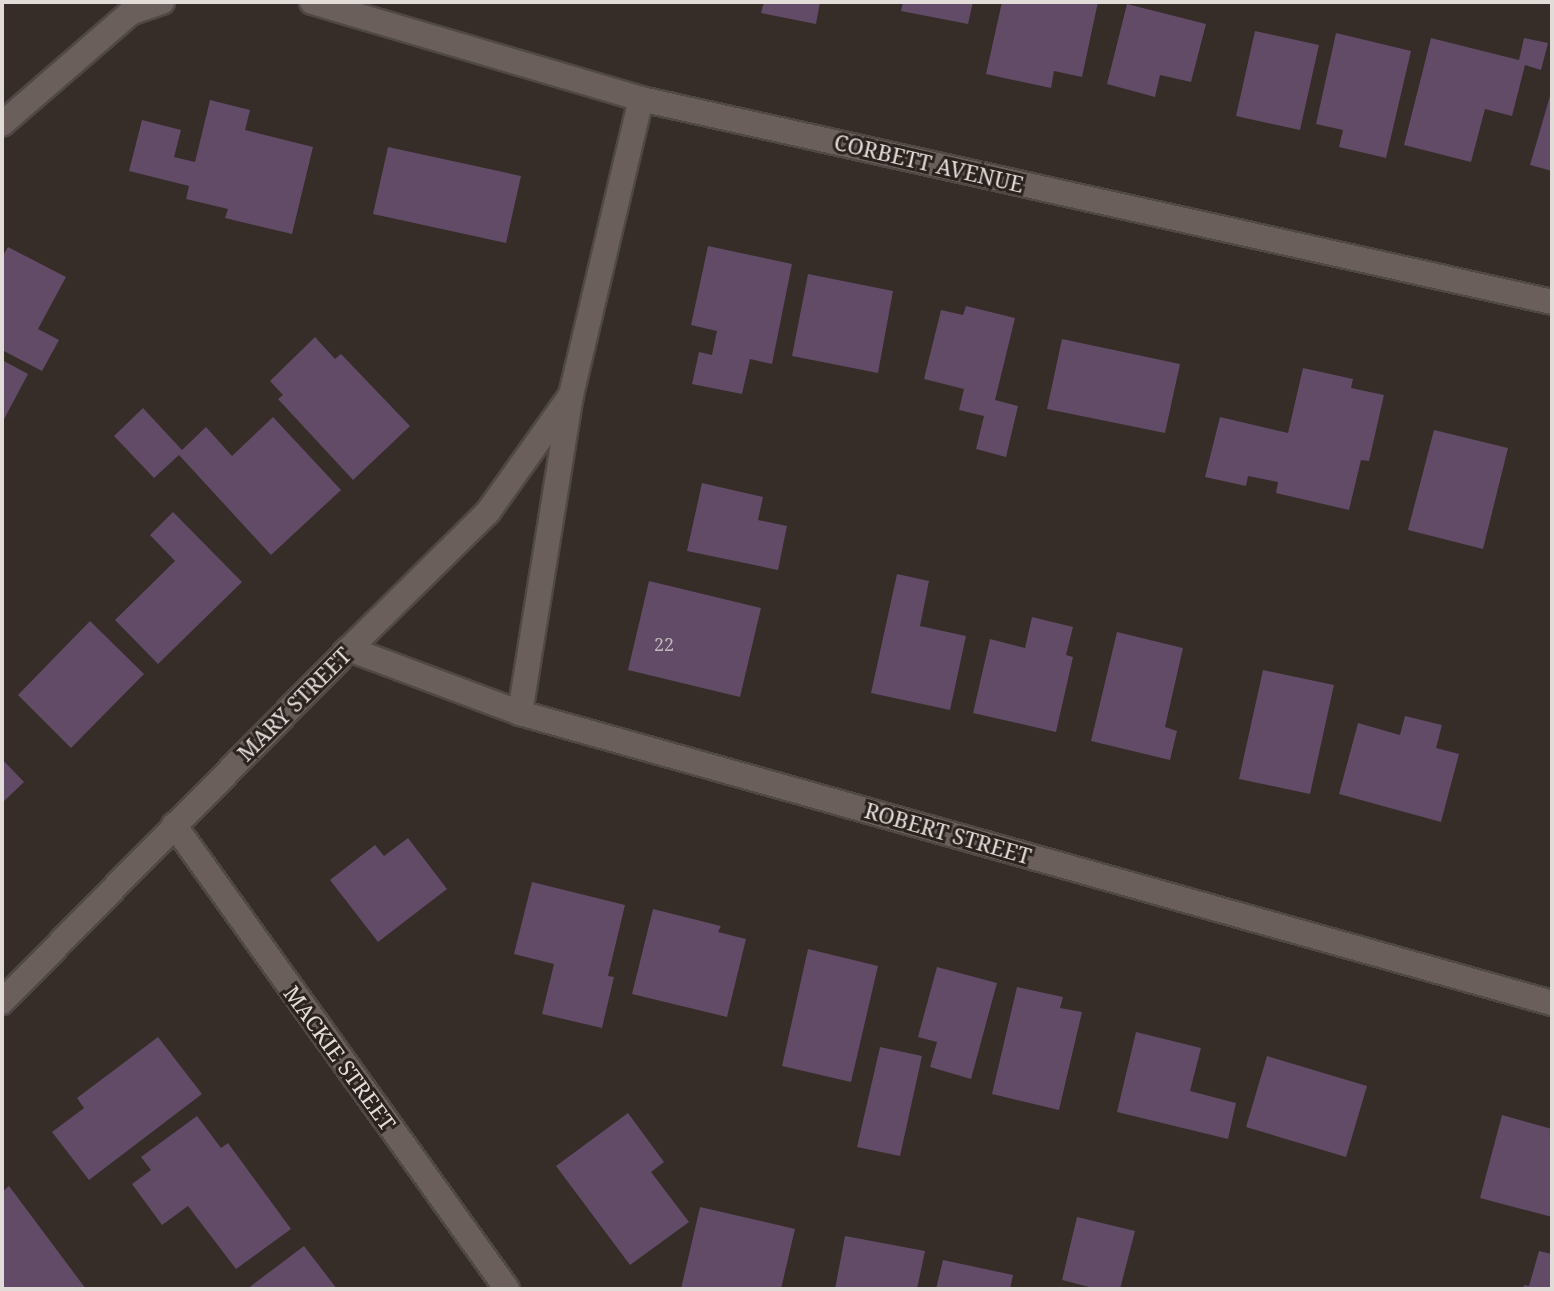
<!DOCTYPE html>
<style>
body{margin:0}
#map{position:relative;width:1554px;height:1291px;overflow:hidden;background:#362c28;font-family:"Noto Serif",serif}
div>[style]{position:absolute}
.building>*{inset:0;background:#614b66}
.roads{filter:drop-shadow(2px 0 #504845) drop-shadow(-2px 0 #504845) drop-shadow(0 2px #504845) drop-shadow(0 -2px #504845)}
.street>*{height:24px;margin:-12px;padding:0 12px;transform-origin:12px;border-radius:12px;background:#6a5f5b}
span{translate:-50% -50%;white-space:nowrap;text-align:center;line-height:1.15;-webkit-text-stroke:6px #2b221e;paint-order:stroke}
.number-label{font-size:18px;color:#c2b8bc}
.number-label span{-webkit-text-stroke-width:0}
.street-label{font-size:22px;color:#e2dcd9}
.frame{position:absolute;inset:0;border:4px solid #e2dcd9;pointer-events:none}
</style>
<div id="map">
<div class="building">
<div style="clip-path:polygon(764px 2px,820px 2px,816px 24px,761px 13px)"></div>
<div style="clip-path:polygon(903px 2px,973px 2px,968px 24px,901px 11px)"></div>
<div style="clip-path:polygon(1002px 2px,1098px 2px,1082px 77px,1054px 71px,1051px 88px,986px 74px)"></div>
<div style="clip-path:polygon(1127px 4px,1206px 24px,1191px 82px,1160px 75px,1155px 97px,1107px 84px)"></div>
<div style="clip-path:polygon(1255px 31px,1319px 45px,1300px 130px,1236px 116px)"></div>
<div style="clip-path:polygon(1336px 33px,1411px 51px,1386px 158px,1339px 147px,1343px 130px,1316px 124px)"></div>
<div style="clip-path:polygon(1431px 38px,1519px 60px,1524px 38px,1548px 43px,1541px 70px,1525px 65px,1512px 116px,1485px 109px,1471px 162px,1404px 145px)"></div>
<div style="clip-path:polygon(1552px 89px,1552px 171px,1530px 165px)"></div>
<div style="clip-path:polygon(210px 100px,250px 110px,245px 130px,313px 147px,292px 234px,225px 218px,228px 209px,186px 199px,189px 186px,129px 171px,142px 120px,181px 130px,174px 157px,195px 162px)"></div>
<div style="clip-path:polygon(388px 147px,521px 176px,506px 243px,373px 214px)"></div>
<div style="clip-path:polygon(708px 246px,792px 264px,772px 364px,750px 359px,742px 394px,692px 384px,699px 352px,712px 355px,717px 331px,691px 325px)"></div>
<div style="clip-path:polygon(8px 247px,66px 277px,38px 329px,59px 340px,42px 371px,2px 350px,2px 257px)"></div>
<div style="clip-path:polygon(808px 274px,893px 291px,878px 373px,792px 356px)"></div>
<div style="clip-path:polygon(966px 306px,1015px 318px,995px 400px,1018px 406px,1006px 457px,976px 449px,984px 416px,959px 410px,964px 389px,924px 379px,941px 310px,963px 315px)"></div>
<div style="clip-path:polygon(315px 337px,335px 359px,341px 354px,410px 426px,353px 480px,278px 399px,283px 395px,270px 381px)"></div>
<div style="clip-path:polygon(1062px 339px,1180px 364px,1165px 433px,1047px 409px)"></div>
<div style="clip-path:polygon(2px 360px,28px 374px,2px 423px)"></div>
<div style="clip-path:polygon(1303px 368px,1353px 379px,1351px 388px,1384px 395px,1369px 461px,1361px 460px,1349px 510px,1276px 493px,1278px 482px,1248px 476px,1246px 486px,1205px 477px,1220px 417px,1288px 433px)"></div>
<div style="clip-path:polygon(143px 408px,182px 450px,206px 427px,232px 456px,273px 417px,341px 490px,271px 555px,179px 455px,154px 478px,114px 436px)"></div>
<div style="clip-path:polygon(1434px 430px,1508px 448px,1483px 549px,1408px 530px)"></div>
<div style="clip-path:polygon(702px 483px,763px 497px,758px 520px,787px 526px,778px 570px,687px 551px)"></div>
<div style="clip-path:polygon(173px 512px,242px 582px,158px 664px,115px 620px,175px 561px,150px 535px)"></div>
<div style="clip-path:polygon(897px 574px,929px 581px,920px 626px,966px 636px,950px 710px,871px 693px)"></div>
<div style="clip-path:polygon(649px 581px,761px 608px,740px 697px,628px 670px)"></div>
<div style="clip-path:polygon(1032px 617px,1073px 627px,1066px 655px,1073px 657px,1056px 732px,973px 713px,990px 639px,1025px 648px)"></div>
<div style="clip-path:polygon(90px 621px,144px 674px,71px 748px,18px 695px)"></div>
<div style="clip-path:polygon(1117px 632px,1183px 648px,1165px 727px,1177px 731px,1170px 760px,1091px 741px)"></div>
<div style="clip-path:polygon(1263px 670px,1334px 685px,1310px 794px,1239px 779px)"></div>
<div style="clip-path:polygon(1405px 716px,1442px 725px,1436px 748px,1459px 754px,1441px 822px,1339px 794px,1358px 723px,1400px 735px)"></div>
<div style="clip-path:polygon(2px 759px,24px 782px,2px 803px)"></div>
<div style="clip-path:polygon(408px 838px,447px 889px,378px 942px,330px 880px,375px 845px,384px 856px)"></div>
<div style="clip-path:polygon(532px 882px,625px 905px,608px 976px,614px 977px,602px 1028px,542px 1014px,554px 964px,514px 954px)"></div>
<div style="clip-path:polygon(653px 909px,721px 926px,718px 932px,746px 939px,727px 1017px,632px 994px)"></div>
<div style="clip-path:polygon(808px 949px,878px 966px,851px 1082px,782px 1066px)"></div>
<div style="clip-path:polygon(937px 967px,997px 983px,971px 1079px,930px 1067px,937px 1042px,918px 1037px)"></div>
<div style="clip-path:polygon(1017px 987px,1063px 997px,1060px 1008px,1082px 1012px,1059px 1110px,992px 1094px)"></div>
<div style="clip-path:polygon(1136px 1032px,1201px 1048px,1190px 1091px,1236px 1103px,1228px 1139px,1117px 1112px)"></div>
<div style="clip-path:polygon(158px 1037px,202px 1094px,89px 1180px,52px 1132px,84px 1108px,77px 1098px)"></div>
<div style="clip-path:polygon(880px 1047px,922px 1056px,900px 1156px,857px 1147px)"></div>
<div style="clip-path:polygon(1267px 1056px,1367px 1086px,1346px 1157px,1246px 1127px)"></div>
<div style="clip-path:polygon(628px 1113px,664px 1162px,651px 1172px,689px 1222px,630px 1265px,556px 1166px)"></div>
<div style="clip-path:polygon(1502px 1115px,1552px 1129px,1552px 1217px,1480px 1198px)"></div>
<div style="clip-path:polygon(197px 1116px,221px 1148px,228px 1143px,291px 1229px,236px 1269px,188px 1206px,162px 1225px,132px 1184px,151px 1170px,141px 1157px)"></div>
<div style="clip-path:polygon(9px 1186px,86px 1289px,2px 1289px,2px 1192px)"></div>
<div style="clip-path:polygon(700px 1207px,795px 1229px,781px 1289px,681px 1289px)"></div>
<div style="clip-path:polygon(1077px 1217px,1135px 1231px,1120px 1289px,1097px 1289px,1062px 1280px)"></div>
<div style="clip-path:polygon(845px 1236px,925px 1251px,917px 1289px,835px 1289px)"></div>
<div style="clip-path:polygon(304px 1246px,337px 1289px,247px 1289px)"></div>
<div style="clip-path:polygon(1539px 1251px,1552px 1254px,1552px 1289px,1523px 1289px,1524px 1285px,1529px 1286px)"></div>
<div style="clip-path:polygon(943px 1260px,1013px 1275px,1010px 1289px,936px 1289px)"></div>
</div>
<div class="roads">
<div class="street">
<div style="left:312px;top:2px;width:343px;rotate:16.4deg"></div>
<div style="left:641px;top:99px;width:933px;rotate:12.56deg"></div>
<div style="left:2px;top:124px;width:169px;rotate:-40.9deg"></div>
<div style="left:130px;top:13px;width:34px;rotate:-19deg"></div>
<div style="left:349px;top:649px;width:183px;rotate:20.5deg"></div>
<div style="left:520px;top:713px;width:1072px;rotate:15.7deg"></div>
<div style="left:520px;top:713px;width:322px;rotate:-80.9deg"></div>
<div style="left:571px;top:395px;width:304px;rotate:-76.7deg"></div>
<div style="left:174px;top:825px;width:571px;rotate:54.33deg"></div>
<div style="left:2px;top:1002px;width:495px;rotate:-45.5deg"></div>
<div style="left:349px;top:649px;width:195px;rotate:-44.6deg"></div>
<div style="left:488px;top:512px;width:143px;rotate:-54.6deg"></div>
</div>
</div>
<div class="number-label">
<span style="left:664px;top:644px">22</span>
</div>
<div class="street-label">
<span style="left:929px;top:163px;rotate:13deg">CORBETT AVENUE</span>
<span style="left:294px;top:704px;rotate:-45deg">MARY STREET</span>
<span style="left:948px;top:833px;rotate:16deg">ROBERT STREET</span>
<span style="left:340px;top:1058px;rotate:54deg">MACKIE STREET</span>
</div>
<div class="frame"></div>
</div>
